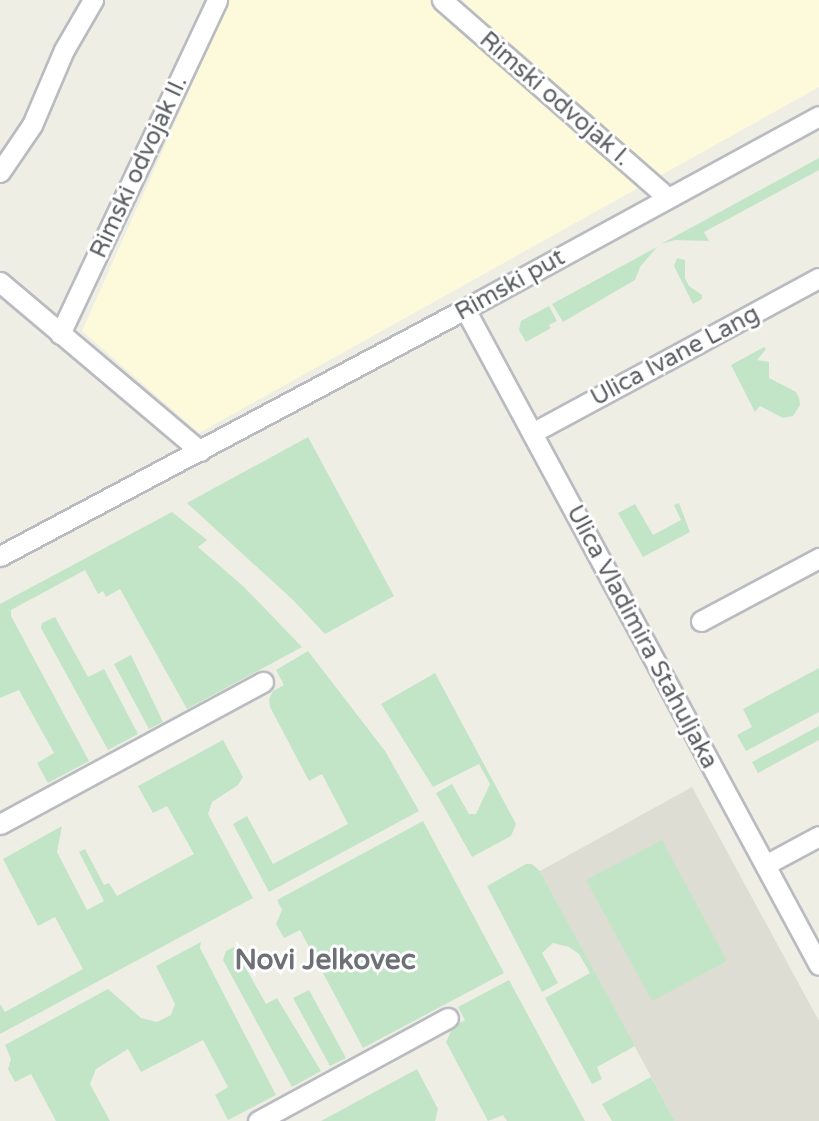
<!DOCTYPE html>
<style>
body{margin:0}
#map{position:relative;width:819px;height:1121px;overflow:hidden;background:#eeeee5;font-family:"Varela Round",sans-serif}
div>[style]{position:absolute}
.commercial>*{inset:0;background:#fcfadb}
.education>*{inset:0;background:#deddd3}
.green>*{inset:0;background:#c2e5c7}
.roads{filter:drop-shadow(2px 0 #b9bbc0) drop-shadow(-2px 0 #b9bbc0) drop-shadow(0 2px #b9bbc0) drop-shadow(0 -2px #b9bbc0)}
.minor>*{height:19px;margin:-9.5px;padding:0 9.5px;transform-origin:9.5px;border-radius:9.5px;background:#fff}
span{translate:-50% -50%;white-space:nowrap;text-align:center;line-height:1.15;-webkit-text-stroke:6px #fff;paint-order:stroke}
.street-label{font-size:24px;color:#5c5f64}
.quarter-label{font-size:28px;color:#6d7076;font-weight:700}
</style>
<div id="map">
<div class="commercial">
<div style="clip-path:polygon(230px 0,819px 0,819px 87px,199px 433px,82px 331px)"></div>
</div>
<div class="education">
<div style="clip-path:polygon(692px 787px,819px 1021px,819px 1121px,675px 1121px,540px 871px)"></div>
</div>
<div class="green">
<div style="clip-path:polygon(819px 158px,819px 170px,704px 232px,709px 241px,675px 240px,661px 244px)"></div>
<div style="clip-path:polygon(657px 247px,640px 267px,635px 280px,563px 322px,552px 304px)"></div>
<div style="clip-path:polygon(677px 258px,685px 260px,685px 278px,689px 286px,702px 295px,702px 299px,693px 304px,674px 266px)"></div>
<div style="clip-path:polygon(549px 306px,557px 321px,549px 325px,551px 328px,526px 342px,519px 330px,521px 321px)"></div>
<div style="clip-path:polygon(764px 347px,766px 349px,757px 360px,769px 362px,769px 378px,796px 392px,799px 398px,800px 405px,793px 416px,783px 418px,760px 406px,755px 412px,731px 365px)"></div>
<div style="clip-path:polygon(308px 437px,394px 596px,325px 634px,293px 600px,187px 503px)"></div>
<div style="clip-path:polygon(679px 503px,690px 532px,643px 557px,618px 513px,635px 504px,653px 535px,681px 520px,674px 505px)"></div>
<div style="clip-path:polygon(172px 512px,207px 540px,198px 547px,244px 587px,302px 647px,187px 709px,120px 589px,106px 597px,103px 591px,98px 594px,85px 570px,11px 610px,11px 616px,89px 761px,48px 783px,37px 763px,54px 753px,19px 690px,0 698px,0 604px)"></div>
<div style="clip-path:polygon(55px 617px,88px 677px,104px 669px,138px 734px,108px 750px,41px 628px,42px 623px)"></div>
<div style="clip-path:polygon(308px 651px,385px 751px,419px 811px,269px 892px,233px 824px,247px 816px,273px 864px,348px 824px,322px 774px,309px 781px,270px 707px,269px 699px,273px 691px,284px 685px,276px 670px)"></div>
<div style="clip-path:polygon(131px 655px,163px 722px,149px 729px,114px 664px)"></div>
<div style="clip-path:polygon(819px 668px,819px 712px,746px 751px,737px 735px,752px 727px,743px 709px)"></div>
<div style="clip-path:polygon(435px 673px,516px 824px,511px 836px,472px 857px,436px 793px,452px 784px,469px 814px,476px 814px,490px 784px,479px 764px,433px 787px,381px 704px)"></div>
<div style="clip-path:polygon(819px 726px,819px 740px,758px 773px,752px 762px)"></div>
<div style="clip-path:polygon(223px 740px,243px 777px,238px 785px,212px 802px,208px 814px,253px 898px,0 1034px,0 1004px,5px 1012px,83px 969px,55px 917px,38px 926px,3px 859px,62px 826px,57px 852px,87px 910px,104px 901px,79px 852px,85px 849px,104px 885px,109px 883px,117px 896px,194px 854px,167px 806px,153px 813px,138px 786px)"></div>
<div style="clip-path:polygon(423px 821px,504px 973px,363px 1048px,300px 930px,284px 938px,276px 924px,282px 910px,277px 900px)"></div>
<div style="clip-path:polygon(662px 840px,727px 961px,652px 1001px,586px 880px)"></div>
<div style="clip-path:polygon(526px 864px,532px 864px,540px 871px,635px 1046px,597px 1067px,602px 1079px,592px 1084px,545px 998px,590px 973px,579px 954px,569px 947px,553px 943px,542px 953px,558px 983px,542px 992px,487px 886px)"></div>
<div style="clip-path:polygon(201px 942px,200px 948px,276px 1095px,228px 1120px,215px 1095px,228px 1087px,203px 1040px,141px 1072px,128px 1049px,96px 1069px,90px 1084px,110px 1121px,56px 1121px,31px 1074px,15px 1082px,8px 1069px,11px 1059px,5px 1045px,108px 989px,141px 1018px,157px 1022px,171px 1015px,175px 1004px,156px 966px)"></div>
<div style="clip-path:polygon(234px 947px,266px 1004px,277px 998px,321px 1071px,292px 1087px,223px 960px,226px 951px)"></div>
<div style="clip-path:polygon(509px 980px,585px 1121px,507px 1121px,503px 1115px,488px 1121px,446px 1042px,453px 1027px,465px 1020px,458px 1007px)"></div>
<div style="clip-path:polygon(309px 990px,346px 1058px,330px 1066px,293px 998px)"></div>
<div style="clip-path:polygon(417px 1069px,438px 1109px,435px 1121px,321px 1121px)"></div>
<div style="clip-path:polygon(651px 1077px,675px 1121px,612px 1121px,602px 1104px)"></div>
</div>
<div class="roads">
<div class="minor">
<div style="left:442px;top:0;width:300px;rotate:41.2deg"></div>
<div style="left:0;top:172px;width:57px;rotate:-55.8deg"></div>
<div style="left:32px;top:125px;width:82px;rotate:-66.9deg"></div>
<div style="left:64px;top:50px;width:58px;rotate:-59.9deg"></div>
<div style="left:0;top:282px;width:262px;rotate:40.2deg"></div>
<div style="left:465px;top:309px;width:745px;rotate:61.65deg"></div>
<div style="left:60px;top:334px;width:369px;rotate:-64.8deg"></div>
<div style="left:532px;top:433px;width:326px;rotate:-28.4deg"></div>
<div style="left:0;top:556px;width:527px;rotate:-27.98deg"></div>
<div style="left:465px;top:309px;width:403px;rotate:-28.6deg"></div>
<div style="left:701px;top:621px;width:134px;rotate:-28.1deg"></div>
<div style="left:0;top:824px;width:299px;rotate:-28.4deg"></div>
<div style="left:765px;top:865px;width:61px;rotate:-28.2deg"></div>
<div style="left:258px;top:1121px;width:216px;rotate:-28.5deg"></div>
</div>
</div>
<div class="street-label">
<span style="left:555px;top:99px;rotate:41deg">Rimski odvojak I.</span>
<span style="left:139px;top:167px;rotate:-65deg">Rimski odvojak II.</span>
<span style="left:510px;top:285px;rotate:-29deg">Rimski put</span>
<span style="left:675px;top:356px;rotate:-28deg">Ulica Ivane Lang</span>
<span style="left:642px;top:637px;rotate:62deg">Ulica Vladimira Stahuljaka</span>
</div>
<div class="quarter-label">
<span style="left:325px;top:960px">Novi Jelkovec</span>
</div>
</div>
